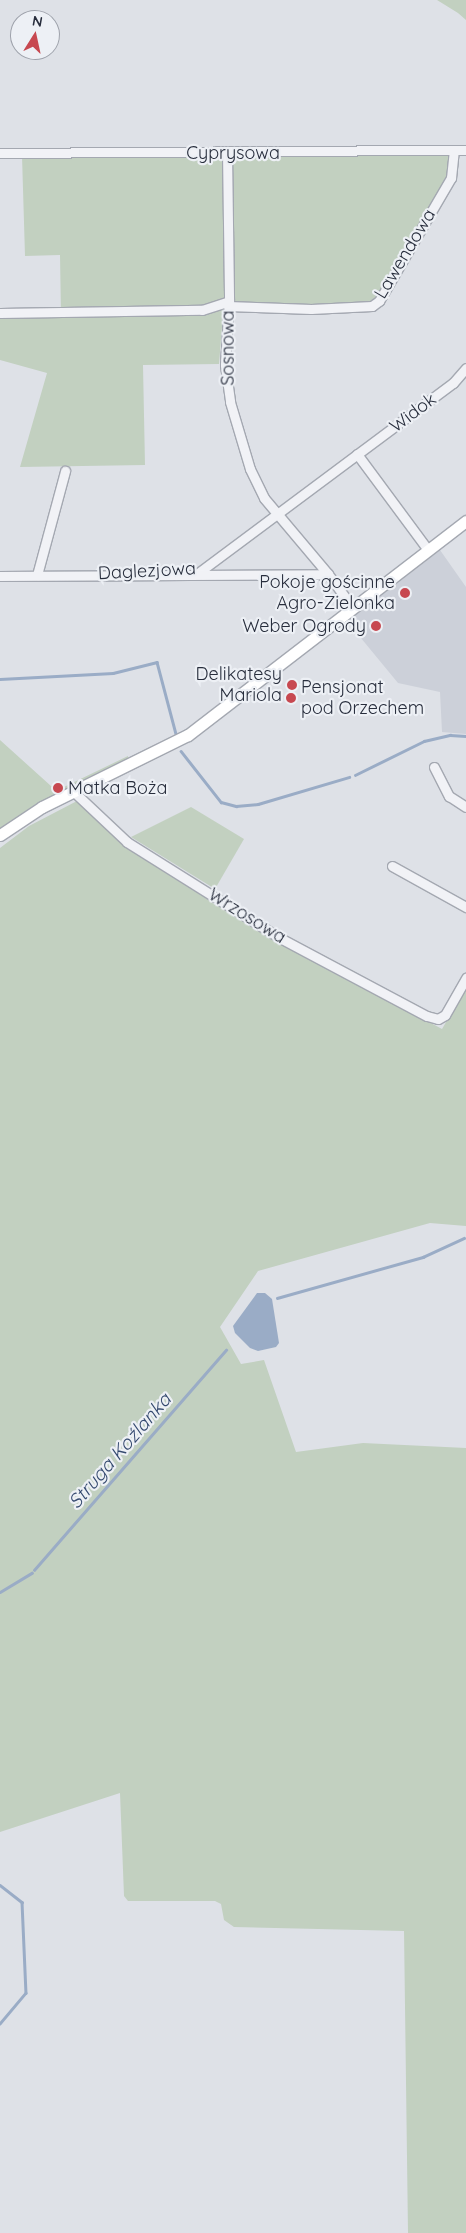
<!DOCTYPE html>
<meta charset="utf-8">
<style>
body{margin:0}
#map{position:relative;width:466px;height:2233px;overflow:hidden;background:#dee1e7;font-family:Quicksand,sans-serif}
div>[style]{position:absolute}
.built>*{inset:0;background:#ccd0d9}
.green>*{inset:0;background:#c2d0c0}
.water>*{inset:0;background:#9aacc6}
.stream>*{height:2.5px;margin:-1.25px;padding:0 1.25px;transform-origin:1.25px;border-radius:1.25px;background:#9aacc6}
.roads{filter:drop-shadow(1px 0 #a4a8b1) drop-shadow(-1px 0 #a4a8b1) drop-shadow(0 1px #a4a8b1) drop-shadow(0 -1px #a4a8b1)}
.street>*{height:9px;margin:-4.5px;padding:0 4.5px;transform-origin:4.5px;border-radius:4.5px;background:#f1f2f6}
.secondary>*{height:11px;margin:-5.5px;padding:0 5.5px;transform-origin:5.5px;border-radius:5.5px;background:#fff}
.dots>*{width:14px;height:14px;translate:-50% -50%;box-sizing:border-box;border:2px solid #edf0f5;border-radius:50%}
span{translate:-50% -50%;white-space:nowrap;text-align:center;line-height:1.15;-webkit-text-stroke:4.5px #edf0f5;paint-order:stroke}
.street-label{font-size:18px;color:#282e3d}
.poi-label{font-size:18px;color:#282e3d}
.right{translate:-100% -50%;text-align:right}
.left{translate:0 -50%;text-align:left}
.water-label{font-size:19px;color:#34496f;font-style:italic}
.north{position:absolute;left:10px;top:10px;width:50px;height:50px;box-sizing:border-box;background:#edf0f5;border:1px solid #9ea2ab;border-radius:50%;rotate:10deg;font-size:14px;font-weight:700;line-height:20px;text-align:center;color:#282e3d}
.north::after{content:'';display:block;margin:auto;width:18px;height:22px;background:#c74850;clip-path:polygon(50% 0,100% 100%,50% 72%,0 100%)}
</style>
<div id="map">
<div class="built">
<div style="clip-path:polygon(440px 550px,466px 587px,466px 734px,442px 732px,440px 692px,398px 683px,351px 626px,343px 625px)"></div>
</div>
<div class="green">
<div style="clip-path:polygon(437px 0,466px 0,466px 20px,458px 13px)"></div>
<div style="clip-path:polygon(451px 154px,450px 175px,372px 303px,362px 306px,224px 303px,219px 364px,143px 365px,145px 465px,20px 467px,47px 373px,0 360px,0 317px,61px 316px,60px 255px,25px 256px,22px 156px)"></div>
<div style="clip-path:polygon(0 740px,51px 786px,58px 784px,64px 787px,128px 756px,128px 759px,29px 809px,0 829px)"></div>
<div style="clip-path:polygon(77px 801px,124px 845px,278px 941px,442px 1029px,466px 988px,466px 1226px,430px 1223px,258px 1271px,220px 1327px,241px 1364px,264px 1360px,296px 1452px,363px 1443px,466px 1448px,466px 2233px,408px 2233px,404px 1931px,234px 1927px,224px 1920px,221px 1904px,215px 1901px,128px 1901px,124px 1896px,120px 1793px,0 1832px,0 848px,29px 826px)"></div>
<div style="clip-path:polygon(191px 807px,244px 839px,215px 889px,131px 837px)"></div>
</div>
<div class="water">
<div style="clip-path:polygon(257px 1293px,265px 1293px,272px 1299px,279px 1343px,276px 1347px,258px 1351px,250px 1348px,235px 1333px,233px 1326px)"></div>
</div>
<div class="stream">
<div style="left:0;top:679px;width:113px;rotate:-3deg"></div>
<div style="left:113px;top:673px;width:45px;rotate:-14deg"></div>
<div style="left:157px;top:662px;width:74px;rotate:75.2deg"></div>
<div style="left:181px;top:751px;width:65px;rotate:51.9deg"></div>
<div style="left:221px;top:802px;width:16px;rotate:15deg"></div>
<div style="left:236px;top:806px;width:22px;rotate:-5deg"></div>
<div style="left:258px;top:804px;width:95px;rotate:-16.5deg"></div>
<div style="left:355px;top:775px;width:77px;rotate:-26.2deg"></div>
<div style="left:424px;top:741px;width:27px;rotate:-13deg"></div>
<div style="left:450px;top:735px;width:16px;rotate:4deg"></div>
<div style="left:277px;top:1298px;width:152px;rotate:-15.7deg"></div>
<div style="left:423px;top:1257px;width:45px;rotate:-24.9deg"></div>
<div style="left:34px;top:1570px;width:292px;rotate:-48.9deg"></div>
<div style="left:0;top:1592px;width:37px;rotate:-31deg"></div>
<div style="left:0;top:1885px;width:28px;rotate:38deg"></div>
<div style="left:22px;top:1902px;width:91px;rotate:87.5deg"></div>
<div style="left:26px;top:1993px;width:40px;rotate:130deg"></div>
</div>
<div class="roads">
<div class="street">
<div style="left:227px;top:152px;width:149px;rotate:89.2deg"></div>
<div style="left:229px;top:301px;width:64px;rotate:93.6deg"></div>
<div style="left:225px;top:365px;width:37px;rotate:82deg"></div>
<div style="left:230px;top:402px;width:70px;rotate:73.4deg"></div>
<div style="left:250px;top:469px;width:32px;rotate:64deg"></div>
<div style="left:264px;top:498px;width:99px;rotate:49.9deg"></div>
<div style="left:0;top:153px;width:466px;rotate:-0.4deg"></div>
<div style="left:228px;top:306px;width:83px;rotate:2.1deg"></div>
<div style="left:311px;top:309px;width:61px;rotate:-2.8deg"></div>
<div style="left:372px;top:306px;width:9px;rotate:-36deg"></div>
<div style="left:379px;top:301px;width:143px;rotate:-59.7deg"></div>
<div style="left:451px;top:178px;width:28px;rotate:-84deg"></div>
<div style="left:0;top:313px;width:202px;rotate:-0.9deg"></div>
<div style="left:202px;top:310px;width:28px;rotate:-18deg"></div>
<div style="left:357px;top:454px;width:119px;rotate:53.5deg"></div>
<div style="left:198px;top:573px;width:318px;rotate:-36.7deg"></div>
<div style="left:453px;top:383px;width:20px;rotate:-49deg"></div>
<div style="left:37px;top:575px;width:108px;rotate:-74.9deg"></div>
<div style="left:0;top:576px;width:328px;rotate:-0.3deg"></div>
<div style="left:328px;top:574px;width:42px;rotate:53.7deg"></div>
<div style="left:434px;top:767px;width:33px;rotate:63deg"></div>
<div style="left:449px;top:796px;width:20px;rotate:33deg"></div>
<div style="left:74px;top:792px;width:73px;rotate:43.3deg"></div>
<div style="left:127px;top:842px;width:181px;rotate:32.1deg"></div>
<div style="left:280px;top:938px;width:166px;rotate:28deg"></div>
<div style="left:427px;top:1016px;width:11px;rotate:15deg"></div>
<div style="left:438px;top:1019px;width:8px;rotate:-30deg"></div>
<div style="left:445px;top:1015px;width:43px;rotate:-60.4deg"></div>
<div style="left:392px;top:866px;width:85px;rotate:29deg"></div>
</div>
<div class="secondary">
<div style="left:0;top:835px;width:50px;rotate:-33.7deg"></div>
<div style="left:42px;top:807px;width:163px;rotate:-26.3deg"></div>
<div style="left:188px;top:735px;width:351px;rotate:-37.6deg"></div>
</div>
</div>
<div class="dots">
<div style="left:405px;top:593px;background:#c74850"></div>
<div style="left:376px;top:626px;background:#c74850"></div>
<div style="left:292px;top:685px;background:#c74850"></div>
<div style="left:291px;top:698px;background:#c74850"></div>
<div style="left:58px;top:788px;background:#c74850"></div>
</div>
<div class="street-label">
<span style="left:233px;top:153px">Cyprysowa</span>
<span style="left:405px;top:254px;rotate:-59deg">Lawendowa</span>
<span style="left:228px;top:348px;rotate:-90deg">Sosnowa</span>
<span style="left:413px;top:413px;rotate:-37deg">Widok</span>
<span style="left:147px;top:571px;rotate:-3deg">Daglezjowa</span>
<span style="left:247px;top:916px;rotate:32deg">Wrzosowa</span>
</div>
<div class="poi-label">
<span class="right" style="left:395px;top:593px">Pokoje gościnne<br>Agro-Zielonka</span>
<span class="right" style="left:366px;top:626px">Weber Ogrody</span>
<span class="right" style="left:282px;top:685px">Delikatesy<br>Mariola</span>
<span class="left" style="left:301px;top:698px">Pensjonat<br>pod Orzechem</span>
<span class="left" style="left:68px;top:788px">Matka Boża</span>
</div>
<div class="water-label">
<span style="left:120px;top:1451px;rotate:-49deg">Struga Koźlanka</span>
</div>
<div class="north">N</div>
</div>
